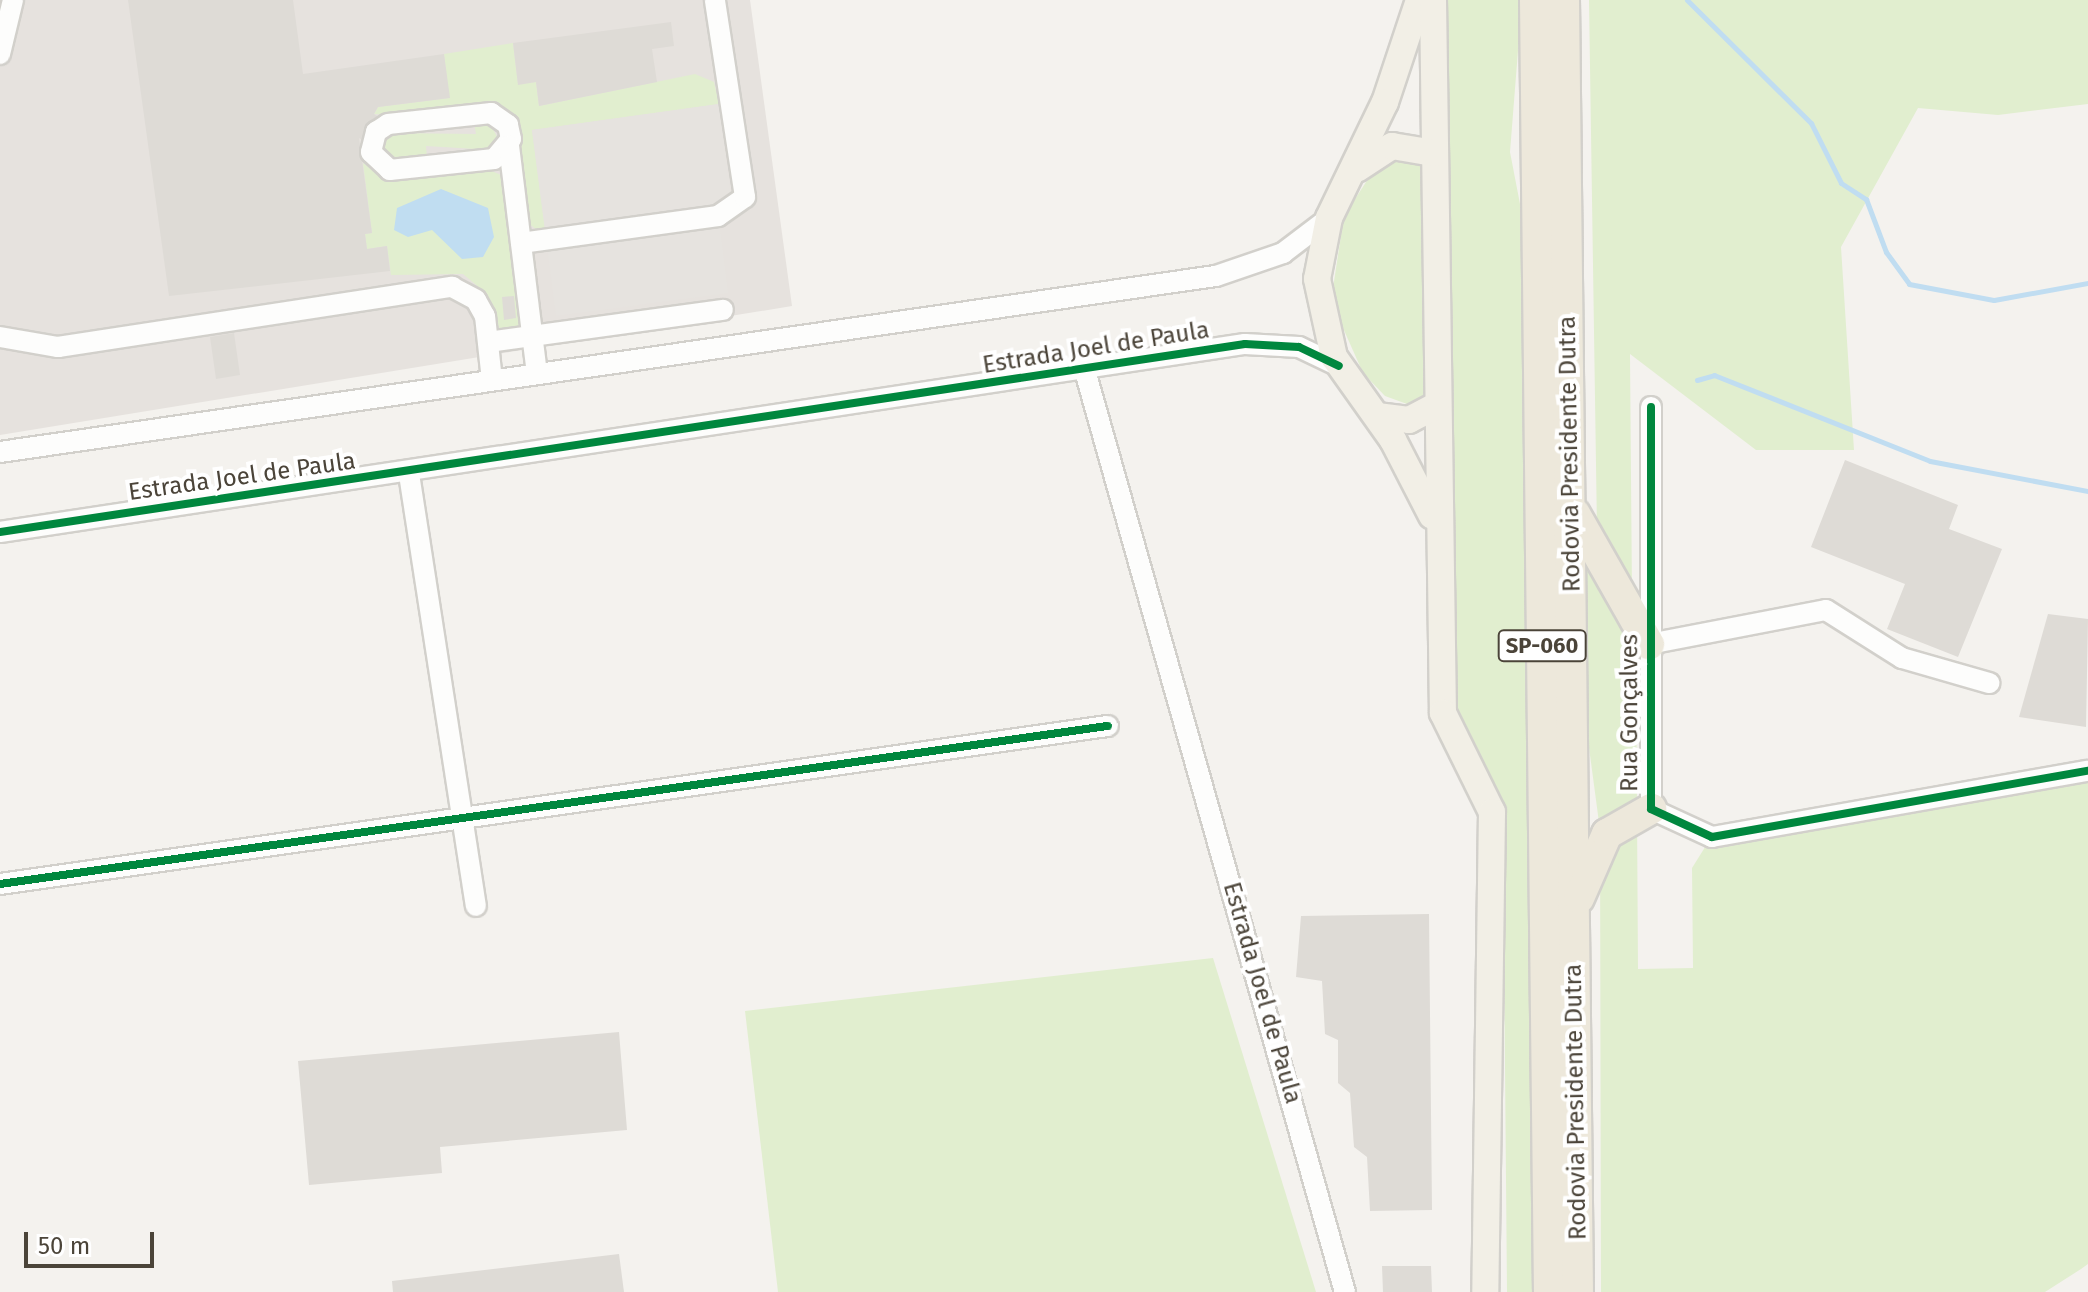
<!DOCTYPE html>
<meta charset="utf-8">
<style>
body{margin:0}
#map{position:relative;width:2088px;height:1292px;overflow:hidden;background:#f4f2ee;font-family:"Fira Sans",sans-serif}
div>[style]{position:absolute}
.industrial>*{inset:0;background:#e6e2de}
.green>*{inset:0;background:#e1eecf}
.parking>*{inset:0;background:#e6e3df}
.water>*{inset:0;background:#c0ddf1}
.stream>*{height:5px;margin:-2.5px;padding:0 2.5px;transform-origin:2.5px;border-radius:2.5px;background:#c0ddf1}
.building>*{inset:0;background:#dedbd6}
.roads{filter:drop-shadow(2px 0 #d2d0cb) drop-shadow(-2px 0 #d2d0cb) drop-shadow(0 2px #d2d0cb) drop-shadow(0 -2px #d2d0cb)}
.minor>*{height:20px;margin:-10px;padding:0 10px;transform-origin:10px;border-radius:10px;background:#fdfdfc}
.major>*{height:26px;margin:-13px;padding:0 13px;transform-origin:13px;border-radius:13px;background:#f2efe6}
.highway>*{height:30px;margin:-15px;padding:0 15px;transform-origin:15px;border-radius:15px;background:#ede8db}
.cycleway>*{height:8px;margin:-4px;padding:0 4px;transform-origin:4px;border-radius:4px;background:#00873e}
span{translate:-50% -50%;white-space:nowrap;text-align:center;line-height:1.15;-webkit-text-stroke:8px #fff;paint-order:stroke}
.shield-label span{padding:2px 6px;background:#fff;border:2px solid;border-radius:6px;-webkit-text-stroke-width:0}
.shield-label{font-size:22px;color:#4b4439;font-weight:700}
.street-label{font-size:24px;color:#4b4439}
.scale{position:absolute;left:24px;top:1232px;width:130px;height:36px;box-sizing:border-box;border:4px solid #4b4439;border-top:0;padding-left:10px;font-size:24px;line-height:28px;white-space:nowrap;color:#4b4439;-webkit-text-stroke:6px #fff;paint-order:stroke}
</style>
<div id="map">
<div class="industrial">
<div style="clip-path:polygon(0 0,750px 0,792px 306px,0 435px)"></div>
</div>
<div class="green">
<div style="clip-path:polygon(1440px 0,1522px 0,1510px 152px,1530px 256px,1537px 1292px,1507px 1292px,1503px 839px,1455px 715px)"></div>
<div style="clip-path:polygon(1589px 0,2088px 0,2088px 104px,1998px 115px,1918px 108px,1841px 247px,1854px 450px,1756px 450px,1630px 354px,1632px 597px,1597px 531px)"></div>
<div style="clip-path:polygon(513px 43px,518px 84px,536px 82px,539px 106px,695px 74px,714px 82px,719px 104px,532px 130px,545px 228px,536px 229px,529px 224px,513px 122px,374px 114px,378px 107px,449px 98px,444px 54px)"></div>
<div style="clip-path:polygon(488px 120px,500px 142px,493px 150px,426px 146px,427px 158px,381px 158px,384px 133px,476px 134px,474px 122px)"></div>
<div style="clip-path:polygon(1396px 157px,1427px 167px,1425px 396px,1407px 404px,1385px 396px,1363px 373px,1331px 301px,1344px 216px,1368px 179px)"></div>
<div style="clip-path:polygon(363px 163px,387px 181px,487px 169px,501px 175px,524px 329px,501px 333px,487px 294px,463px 274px,391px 275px,387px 246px,367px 249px,365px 234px,372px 233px)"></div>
<div style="clip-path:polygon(1585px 560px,1636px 649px,1638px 969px,1693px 968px,1692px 868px,1707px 844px,2088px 779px,2088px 1264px,2081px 1269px,2045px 1292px,1601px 1292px,1600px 830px,1586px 725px)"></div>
<div style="clip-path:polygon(1213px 958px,1316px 1292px,778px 1292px,745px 1011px)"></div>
</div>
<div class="parking">
<div style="clip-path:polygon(719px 104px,733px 211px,718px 213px,728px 293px,556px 316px,532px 130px)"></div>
</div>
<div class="water">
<div style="clip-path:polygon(441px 189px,488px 208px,494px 237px,483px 257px,462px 259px,432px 230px,408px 237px,394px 230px,397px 208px)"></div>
</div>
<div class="stream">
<div style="left:1687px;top:0;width:175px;rotate:44.8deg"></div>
<div style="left:1811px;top:123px;width:67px;rotate:63.4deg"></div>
<div style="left:1841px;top:183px;width:30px;rotate:33deg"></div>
<div style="left:1866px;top:199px;width:57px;rotate:69.3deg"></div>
<div style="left:1886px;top:252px;width:39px;rotate:54deg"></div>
<div style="left:1909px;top:284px;width:86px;rotate:10.7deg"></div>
<div style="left:1994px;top:300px;width:96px;rotate:-10.3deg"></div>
<div style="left:1697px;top:380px;width:18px;rotate:-16deg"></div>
<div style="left:1714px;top:375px;width:232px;rotate:21.7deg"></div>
<div style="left:1930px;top:461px;width:161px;rotate:10.8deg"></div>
</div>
<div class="building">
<div style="clip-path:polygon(128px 0,293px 0,303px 74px,444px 54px,450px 98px,378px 107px,374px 114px,393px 126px,379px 150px,359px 138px,372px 233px,365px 234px,367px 249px,387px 246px,390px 271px,169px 296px)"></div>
<div style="clip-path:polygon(671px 22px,674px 46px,652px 49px,657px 82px,539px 106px,536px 82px,518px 85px,513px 43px)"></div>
<div style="clip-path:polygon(514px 296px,516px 318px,504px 320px,502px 297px)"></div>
<div style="clip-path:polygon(234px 333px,240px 375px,216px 379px,210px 337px)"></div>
<div style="clip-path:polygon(1845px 460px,1958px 505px,1949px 529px,2002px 549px,1958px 657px,1887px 629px,1905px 584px,1811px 547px)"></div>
<div style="clip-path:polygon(2048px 614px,2088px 619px,2086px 727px,2019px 717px)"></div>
<div style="clip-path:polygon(1429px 914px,1432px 1210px,1370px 1211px,1367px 1157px,1354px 1147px,1350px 1093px,1338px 1083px,1338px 1040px,1325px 1034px,1322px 981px,1296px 977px,1301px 916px)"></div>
<div style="clip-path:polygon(619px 1032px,627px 1130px,440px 1147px,442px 1173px,309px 1185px,298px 1061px)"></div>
<div style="clip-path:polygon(619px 1254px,624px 1292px,393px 1292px,392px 1281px)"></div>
<div style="clip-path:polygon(1382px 1266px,1431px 1266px,1432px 1292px,1383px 1292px)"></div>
</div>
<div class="roads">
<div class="minor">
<div style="left:0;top:54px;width:56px;rotate:-76.5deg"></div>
<div style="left:491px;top:113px;width:21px;rotate:35deg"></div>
<div style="left:508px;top:125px;width:14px;rotate:78deg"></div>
<div style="left:511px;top:139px;width:26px;rotate:130deg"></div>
<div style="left:494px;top:159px;width:105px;rotate:174deg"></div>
<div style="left:390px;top:170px;width:26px;rotate:-137deg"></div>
<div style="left:371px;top:152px;width:21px;rotate:-76deg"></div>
<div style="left:376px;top:132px;width:14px;rotate:-34deg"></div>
<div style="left:388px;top:124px;width:104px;rotate:-6.1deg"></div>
<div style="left:509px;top:146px;width:229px;rotate:83deg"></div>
<div style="left:521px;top:243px;width:199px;rotate:-7.8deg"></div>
<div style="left:718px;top:216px;width:33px;rotate:-35deg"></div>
<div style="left:745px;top:197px;width:199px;rotate:-98.7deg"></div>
<div style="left:0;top:337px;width:59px;rotate:9.8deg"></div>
<div style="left:58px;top:347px;width:399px;rotate:-8.7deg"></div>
<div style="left:452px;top:287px;width:27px;rotate:28deg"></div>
<div style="left:476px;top:300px;width:18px;rotate:61deg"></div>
<div style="left:485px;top:316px;width:64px;rotate:83.8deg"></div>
<div style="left:488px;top:342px;width:237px;rotate:-7.8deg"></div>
<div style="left:1085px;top:371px;width:957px;rotate:74.24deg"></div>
<div style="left:1651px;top:407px;width:402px;rotate:90deg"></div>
<div style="left:1651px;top:809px;width:67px;rotate:24.7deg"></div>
<div style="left:1712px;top:837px;width:382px;rotate:-10deg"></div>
<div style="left:0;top:452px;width:1229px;rotate:-8.24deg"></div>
<div style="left:1216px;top:276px;width:71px;rotate:-18.9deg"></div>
<div style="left:1283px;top:253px;width:58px;rotate:-37.3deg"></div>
<div style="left:409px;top:474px;width:437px;rotate:81.2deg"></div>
<div style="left:0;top:532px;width:1259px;rotate:-8.59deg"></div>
<div style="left:1245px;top:344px;width:54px;rotate:3.2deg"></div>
<div style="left:1299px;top:347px;width:44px;rotate:25.4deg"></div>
<div style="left:1649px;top:644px;width:180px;rotate:-10.9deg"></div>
<div style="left:1826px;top:610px;width:90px;rotate:32.3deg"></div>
<div style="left:1902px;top:658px;width:91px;rotate:16deg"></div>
<div style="left:0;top:884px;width:1119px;rotate:-8.12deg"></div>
</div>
<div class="major">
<div style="left:1419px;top:0;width:108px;rotate:108.4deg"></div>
<div style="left:1385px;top:102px;width:129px;rotate:115.8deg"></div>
<div style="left:1329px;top:218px;width:62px;rotate:101.1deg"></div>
<div style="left:1317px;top:279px;width:80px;rotate:77.7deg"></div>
<div style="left:1334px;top:357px;width:102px;rotate:54.6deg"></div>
<div style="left:1393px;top:440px;width:85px;rotate:62.8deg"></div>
<div style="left:1433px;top:0;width:713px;rotate:89.2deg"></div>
<div style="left:1443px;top:713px;width:110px;rotate:63.7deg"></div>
<div style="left:1492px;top:812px;width:480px;rotate:90.8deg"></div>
<div style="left:1357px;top:169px;width:42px;rotate:-33.3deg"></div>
<div style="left:1392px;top:146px;width:43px;rotate:9.5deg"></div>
<div style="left:1377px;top:416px;width:32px;rotate:7deg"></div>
<div style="left:1409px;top:420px;width:30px;rotate:-28deg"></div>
</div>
<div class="highway">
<div style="left:1535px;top:0;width:1292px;rotate:89.38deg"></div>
<div style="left:1564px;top:0;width:1292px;rotate:89.38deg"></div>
<div style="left:1575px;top:514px;width:150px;rotate:60.4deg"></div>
<div style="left:1579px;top:898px;width:70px;rotate:-66.4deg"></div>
<div style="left:1607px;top:834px;width:51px;rotate:-29.6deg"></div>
</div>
</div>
<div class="cycleway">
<div style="left:1651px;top:407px;width:402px;rotate:90deg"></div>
<div style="left:1651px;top:809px;width:67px;rotate:24.7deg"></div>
<div style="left:1712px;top:837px;width:382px;rotate:-10deg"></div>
<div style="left:0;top:532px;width:1259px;rotate:-8.59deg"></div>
<div style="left:1245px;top:344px;width:54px;rotate:3.2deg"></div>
<div style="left:1299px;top:347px;width:44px;rotate:25.4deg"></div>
<div style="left:0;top:884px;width:1119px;rotate:-8.12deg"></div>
</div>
<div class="shield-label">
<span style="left:1542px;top:646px">SP-060</span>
</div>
<div class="street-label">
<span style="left:1096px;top:348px;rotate:-9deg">Estrada Joel de Paula</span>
<span style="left:1570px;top:454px;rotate:-91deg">Rodovia Presidente Dutra</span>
<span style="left:242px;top:477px;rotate:-8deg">Estrada Joel de Paula</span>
<span style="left:1630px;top:713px;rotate:-90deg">Rua Gonçalves</span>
<span style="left:1262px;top:993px;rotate:74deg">Estrada Joel de Paula</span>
<span style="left:1576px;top:1102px;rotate:-91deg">Rodovia Presidente Dutra</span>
</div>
<div class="scale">50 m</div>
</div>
